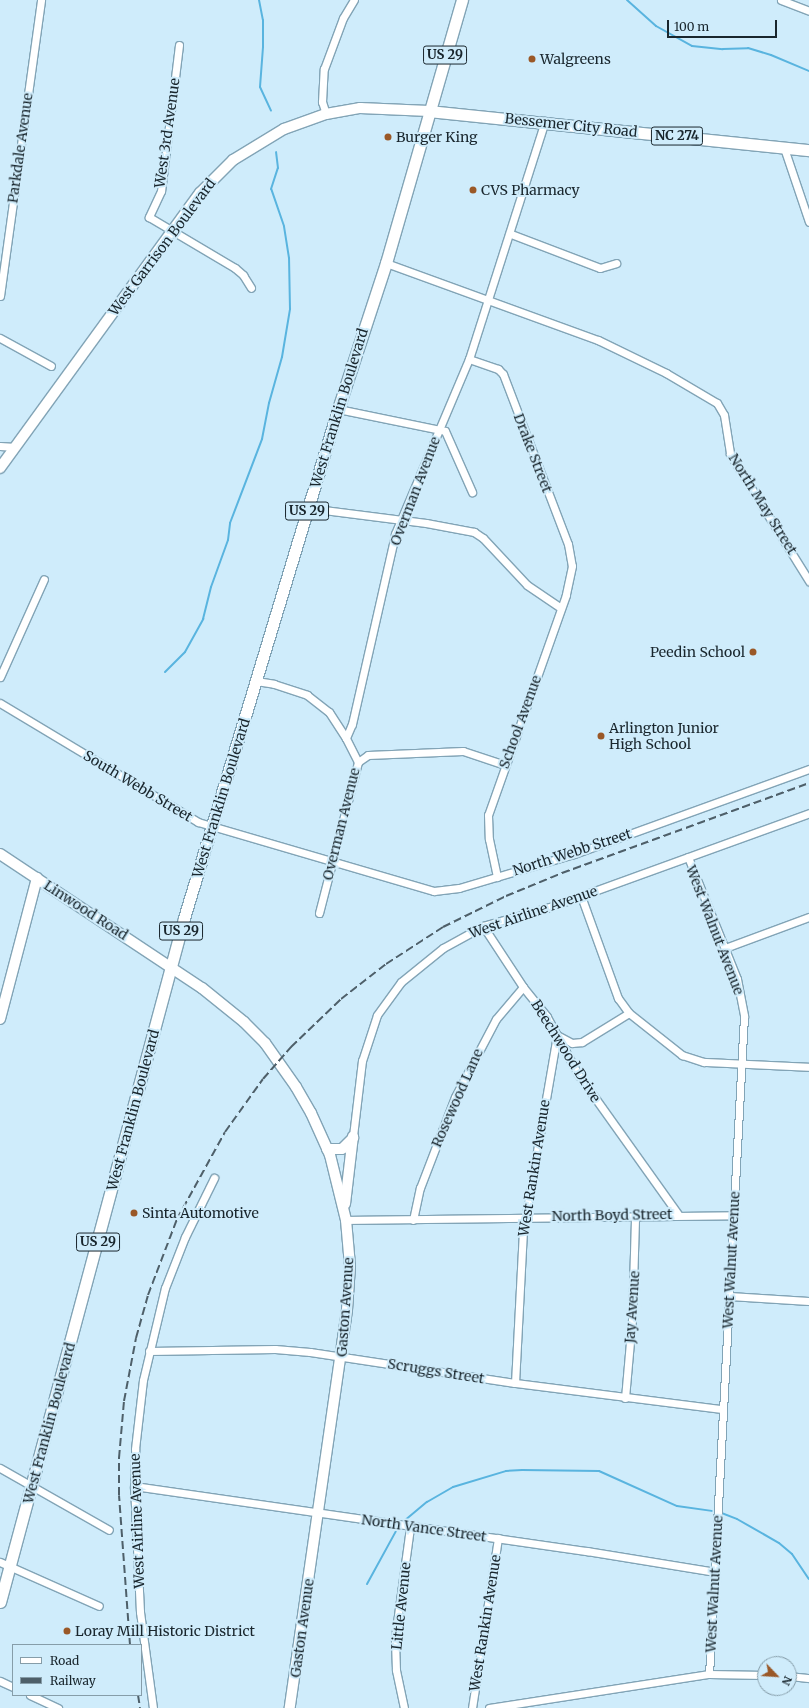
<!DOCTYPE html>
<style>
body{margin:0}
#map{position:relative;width:809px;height:1708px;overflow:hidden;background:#cfecfb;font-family:Merriweather,serif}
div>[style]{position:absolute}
.stream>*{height:2px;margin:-1px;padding:0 1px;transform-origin:1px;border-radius:1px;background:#59b4df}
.roads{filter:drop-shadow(1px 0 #82a4b6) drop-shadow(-1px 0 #82a4b6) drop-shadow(0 1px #82a4b6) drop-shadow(0 -1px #82a4b6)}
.street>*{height:7px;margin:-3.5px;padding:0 3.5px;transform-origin:3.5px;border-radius:3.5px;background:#fff}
.secondary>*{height:10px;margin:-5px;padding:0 5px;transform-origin:5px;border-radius:5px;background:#fff}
.primary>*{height:11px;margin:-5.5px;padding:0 5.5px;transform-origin:5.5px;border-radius:5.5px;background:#fff}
.rail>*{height:2px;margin-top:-1px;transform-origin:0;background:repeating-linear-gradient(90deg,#4e5f69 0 8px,transparent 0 12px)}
.dots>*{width:11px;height:11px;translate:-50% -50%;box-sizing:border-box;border:2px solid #cfecfb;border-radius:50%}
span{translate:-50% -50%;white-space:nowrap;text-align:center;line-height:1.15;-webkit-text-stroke:4px #cfecfb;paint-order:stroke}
.shield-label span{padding:1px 3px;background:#cfecfb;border:1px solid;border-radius:3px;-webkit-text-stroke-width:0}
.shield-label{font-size:13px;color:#19262d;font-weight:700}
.poi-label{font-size:14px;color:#19262d}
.left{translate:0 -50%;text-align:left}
.right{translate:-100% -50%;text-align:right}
.street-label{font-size:14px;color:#19262d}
.legend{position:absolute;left:12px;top:1644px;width:130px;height:52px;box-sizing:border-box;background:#cfecfb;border:1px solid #869da9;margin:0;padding:5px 7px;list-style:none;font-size:12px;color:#19262d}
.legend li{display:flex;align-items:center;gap:8px;height:20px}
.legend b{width:20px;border:1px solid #869da9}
.north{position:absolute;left:757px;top:1656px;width:40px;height:40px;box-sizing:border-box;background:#cfecfb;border:1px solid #869da9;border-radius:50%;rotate:115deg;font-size:11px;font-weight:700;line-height:16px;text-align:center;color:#19262d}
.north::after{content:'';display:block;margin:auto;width:14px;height:18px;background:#9a5827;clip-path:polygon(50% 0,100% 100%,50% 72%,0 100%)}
.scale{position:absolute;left:667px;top:20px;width:110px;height:18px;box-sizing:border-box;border:2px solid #19262d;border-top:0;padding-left:5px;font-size:12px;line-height:14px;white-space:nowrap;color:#19262d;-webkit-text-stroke:3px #cfecfb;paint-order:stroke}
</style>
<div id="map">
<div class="stream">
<div style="left:259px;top:0;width:20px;rotate:79deg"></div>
<div style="left:263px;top:20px;width:27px;rotate:90deg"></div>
<div style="left:263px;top:47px;width:40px;rotate:94.3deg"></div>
<div style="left:260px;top:87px;width:26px;rotate:65deg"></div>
<div style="left:627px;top:0;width:39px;rotate:42deg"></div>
<div style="left:656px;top:26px;width:41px;rotate:29.1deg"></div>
<div style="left:692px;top:46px;width:31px;rotate:6deg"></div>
<div style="left:723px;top:49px;width:25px;rotate:-2deg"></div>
<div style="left:748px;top:48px;width:24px;rotate:17deg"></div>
<div style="left:771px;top:55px;width:41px;rotate:22.8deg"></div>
<div style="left:165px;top:672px;width:28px;rotate:-45deg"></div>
<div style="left:185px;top:652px;width:38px;rotate:-61deg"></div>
<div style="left:203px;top:619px;width:33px;rotate:-76deg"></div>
<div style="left:211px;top:587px;width:50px;rotate:-70.1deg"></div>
<div style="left:228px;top:540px;width:17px;rotate:-83deg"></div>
<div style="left:230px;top:523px;width:90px;rotate:-69.1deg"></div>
<div style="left:262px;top:439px;width:37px;rotate:-79deg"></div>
<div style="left:269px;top:403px;width:48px;rotate:-74.2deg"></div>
<div style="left:282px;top:357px;width:49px;rotate:-80.5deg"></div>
<div style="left:290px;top:309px;width:51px;rotate:-91.1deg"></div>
<div style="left:289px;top:258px;width:32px;rotate:-99deg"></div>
<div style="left:284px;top:226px;width:39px;rotate:-109deg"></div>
<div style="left:271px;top:189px;width:22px;rotate:-72deg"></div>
<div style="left:278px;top:168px;width:16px;rotate:-97deg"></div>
<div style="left:719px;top:1512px;width:19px;rotate:21deg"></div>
<div style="left:737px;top:1519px;width:48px;rotate:29.7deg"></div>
<div style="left:779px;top:1543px;width:17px;rotate:40deg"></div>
<div style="left:792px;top:1554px;width:30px;rotate:56deg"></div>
<div style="left:404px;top:1521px;width:30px;rotate:-40deg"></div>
<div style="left:427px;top:1502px;width:30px;rotate:-30deg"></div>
<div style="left:453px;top:1487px;width:55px;rotate:-16.8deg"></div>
<div style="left:506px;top:1471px;width:16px;rotate:-4deg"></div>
<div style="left:522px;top:1470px;width:77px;rotate:0.7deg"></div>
<div style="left:599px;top:1471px;width:85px;rotate:24.2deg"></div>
<div style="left:677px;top:1506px;width:35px;rotate:8deg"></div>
<div style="left:367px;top:1584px;width:60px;rotate:-61.3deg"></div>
</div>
<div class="roads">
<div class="street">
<div style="left:781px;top:0;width:30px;rotate:21deg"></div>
<div style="left:179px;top:45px;width:147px;rotate:97deg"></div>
<div style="left:161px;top:191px;width:29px;rotate:115deg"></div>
<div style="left:149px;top:217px;width:100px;rotate:30.7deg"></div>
<div style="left:235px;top:268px;width:11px;rotate:41deg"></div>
<div style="left:243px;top:275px;width:15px;rotate:58deg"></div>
<div style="left:326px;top:114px;width:13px;rotate:-108deg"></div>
<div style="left:322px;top:102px;width:33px;rotate:-87deg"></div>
<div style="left:324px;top:69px;width:54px;rotate:-69.6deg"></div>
<div style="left:343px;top:18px;width:21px;rotate:-59deg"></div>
<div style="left:784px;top:148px;width:78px;rotate:71.3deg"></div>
<div style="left:511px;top:234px;width:95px;rotate:20.9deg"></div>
<div style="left:600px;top:268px;width:17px;rotate:-17deg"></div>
<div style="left:386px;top:263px;width:226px;rotate:20deg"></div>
<div style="left:598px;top:340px;width:76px;rotate:25.9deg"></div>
<div style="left:666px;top:373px;width:59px;rotate:30.5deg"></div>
<div style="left:717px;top:403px;width:14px;rotate:60deg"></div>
<div style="left:724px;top:415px;width:39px;rotate:81deg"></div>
<div style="left:730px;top:454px;width:150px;rotate:58.1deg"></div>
<div style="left:0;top:296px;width:299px;rotate:-82.1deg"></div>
<div style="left:0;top:338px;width:58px;rotate:28.8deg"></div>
<div style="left:469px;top:359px;width:31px;rotate:19deg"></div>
<div style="left:498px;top:369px;width:7px;rotate:45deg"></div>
<div style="left:503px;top:374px;width:182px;rotate:69.1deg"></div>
<div style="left:568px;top:544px;width:22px;rotate:80deg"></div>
<div style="left:572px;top:566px;width:30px;rotate:102deg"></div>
<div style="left:566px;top:595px;width:233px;rotate:109.5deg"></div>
<div style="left:488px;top:815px;width:24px;rotate:88deg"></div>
<div style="left:489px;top:839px;width:39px;rotate:78deg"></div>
<div style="left:338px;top:409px;width:109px;rotate:11.6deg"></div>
<div style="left:445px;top:431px;width:67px;rotate:66.1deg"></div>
<div style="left:0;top:446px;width:15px;rotate:4deg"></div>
<div style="left:308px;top:508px;width:119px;rotate:7.2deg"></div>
<div style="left:426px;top:523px;width:49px;rotate:10.6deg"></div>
<div style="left:474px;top:532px;width:11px;rotate:34deg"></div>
<div style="left:483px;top:538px;width:64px;rotate:46.9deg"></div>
<div style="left:527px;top:585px;width:41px;rotate:34.1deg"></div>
<div style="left:0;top:677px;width:107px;rotate:-65.8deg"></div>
<div style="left:256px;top:681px;width:18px;rotate:9deg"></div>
<div style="left:274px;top:684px;width:35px;rotate:18deg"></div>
<div style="left:307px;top:695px;width:28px;rotate:38deg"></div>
<div style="left:329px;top:712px;width:31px;rotate:57deg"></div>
<div style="left:0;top:703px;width:231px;rotate:31deg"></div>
<div style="left:198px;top:822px;width:246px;rotate:16.3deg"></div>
<div style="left:434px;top:891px;width:25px;rotate:-7deg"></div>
<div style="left:459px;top:888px;width:120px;rotate:-16.5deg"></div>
<div style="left:574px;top:854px;width:250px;rotate:-19.9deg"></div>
<div style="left:358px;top:762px;width:12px;rotate:-35deg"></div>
<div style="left:368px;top:755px;width:95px;rotate:-2.4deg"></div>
<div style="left:463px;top:751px;width:44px;rotate:18.4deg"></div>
<div style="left:688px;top:857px;width:131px;rotate:68.1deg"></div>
<div style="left:737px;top:979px;width:38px;rotate:79deg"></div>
<div style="left:744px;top:1016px;width:659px;rotate:93.04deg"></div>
<div style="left:581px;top:896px;width:109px;rotate:70.1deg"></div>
<div style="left:618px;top:998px;width:19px;rotate:54deg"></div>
<div style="left:629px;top:1013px;width:68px;rotate:38.4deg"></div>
<div style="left:682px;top:1055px;width:23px;rotate:18deg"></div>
<div style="left:704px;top:1062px;width:105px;rotate:2.7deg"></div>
<div style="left:319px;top:913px;width:156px;rotate:-75.5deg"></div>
<div style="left:358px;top:762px;width:27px;rotate:-117deg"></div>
<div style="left:346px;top:738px;width:15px;rotate:-67deg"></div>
<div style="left:352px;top:724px;width:195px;rotate:-77.2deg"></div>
<div style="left:395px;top:534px;width:190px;rotate:-67.1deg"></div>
<div style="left:469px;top:359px;width:250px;rotate:-72.3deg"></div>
<div style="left:483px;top:926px;width:73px;rotate:56.7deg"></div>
<div style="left:523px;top:987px;width:38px;rotate:51deg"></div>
<div style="left:547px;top:1017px;width:65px;rotate:61.5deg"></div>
<div style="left:578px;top:1074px;width:172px;rotate:54.5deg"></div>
<div style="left:725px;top:948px;width:90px;rotate:-20.3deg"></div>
<div style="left:353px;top:1136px;width:76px;rotate:-83.2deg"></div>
<div style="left:362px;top:1061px;width:48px;rotate:-71.9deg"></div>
<div style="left:377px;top:1015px;width:41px;rotate:-54deg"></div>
<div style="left:401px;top:982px;width:54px;rotate:-39deg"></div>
<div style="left:443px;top:948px;width:46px;rotate:-28.8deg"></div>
<div style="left:483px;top:926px;width:70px;rotate:-15.8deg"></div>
<div style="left:550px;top:907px;width:276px;rotate:-19.9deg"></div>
<div style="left:346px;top:1220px;width:388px;rotate:-0.7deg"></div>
<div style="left:413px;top:1220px;width:33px;rotate:-78deg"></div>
<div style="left:420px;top:1188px;width:97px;rotate:-69deg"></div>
<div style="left:455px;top:1097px;width:88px;rotate:-62.3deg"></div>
<div style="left:496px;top:1019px;width:42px;rotate:-49.8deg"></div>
<div style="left:729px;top:1296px;width:80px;rotate:3.6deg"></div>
<div style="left:149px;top:1351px;width:126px;rotate:-0.9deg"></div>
<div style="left:275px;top:1349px;width:35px;rotate:5deg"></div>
<div style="left:310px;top:1352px;width:207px;rotate:8.6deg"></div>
<div style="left:515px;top:1383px;width:209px;rotate:7.2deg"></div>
<div style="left:515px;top:1383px;width:151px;rotate:-87deg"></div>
<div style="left:523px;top:1232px;width:200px;rotate:-80.2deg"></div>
<div style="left:557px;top:1035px;width:17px;rotate:28deg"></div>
<div style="left:572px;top:1043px;width:10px;rotate:-6deg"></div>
<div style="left:582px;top:1042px;width:55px;rotate:-31.7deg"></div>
<div style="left:625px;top:1398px;width:78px;rotate:-84.9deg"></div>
<div style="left:632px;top:1320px;width:103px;rotate:-88.3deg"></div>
<div style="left:0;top:1468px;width:125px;rotate:29.6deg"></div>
<div style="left:134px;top:1486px;width:458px;rotate:8.2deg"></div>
<div style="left:587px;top:1551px;width:130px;rotate:9.3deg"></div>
<div style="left:0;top:1562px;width:108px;rotate:24deg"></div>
<div style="left:789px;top:1676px;width:20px;rotate:6deg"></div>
<div style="left:0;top:1681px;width:14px;rotate:25deg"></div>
<div style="left:30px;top:1695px;width:31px;rotate:25deg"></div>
<div style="left:153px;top:1708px;width:97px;rotate:-97.7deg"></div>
<div style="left:140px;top:1612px;width:126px;rotate:-92.7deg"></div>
<div style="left:134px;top:1486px;width:37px;rotate:-88deg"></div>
<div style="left:135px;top:1449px;width:69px;rotate:-83.4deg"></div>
<div style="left:143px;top:1380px;width:95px;rotate:-76.6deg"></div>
<div style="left:165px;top:1288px;width:55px;rotate:-68.6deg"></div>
<div style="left:185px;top:1237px;width:66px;rotate:-63.8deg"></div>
<div style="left:404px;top:1708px;width:39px;rotate:-102deg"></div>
<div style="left:396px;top:1670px;width:33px;rotate:-92deg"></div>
<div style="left:395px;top:1637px;width:111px;rotate:-82.2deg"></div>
<div style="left:472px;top:1708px;width:172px;rotate:-81.3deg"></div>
<div style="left:489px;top:1708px;width:223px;rotate:-8.8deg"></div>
<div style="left:709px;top:1674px;width:56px;rotate:1deg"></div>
</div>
<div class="secondary">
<div style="left:0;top:468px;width:340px;rotate:-54deg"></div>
<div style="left:200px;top:193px;width:47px;rotate:-45deg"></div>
<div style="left:233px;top:160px;width:60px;rotate:-31.3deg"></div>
<div style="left:284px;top:129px;width:45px;rotate:-19.7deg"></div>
<div style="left:326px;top:114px;width:35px;rotate:-10deg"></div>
<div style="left:360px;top:108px;width:69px;rotate:2.5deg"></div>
<div style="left:0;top:854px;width:242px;rotate:33.6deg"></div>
<div style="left:202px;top:988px;width:54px;rotate:39deg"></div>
<div style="left:244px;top:1022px;width:30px;rotate:45deg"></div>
<div style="left:265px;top:1043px;width:54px;rotate:54.8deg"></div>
<div style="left:296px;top:1087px;width:30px;rotate:60deg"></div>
<div style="left:311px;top:1113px;width:46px;rotate:65.7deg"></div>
<div style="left:330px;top:1155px;width:67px;rotate:76.2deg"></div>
<div style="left:346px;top:1220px;width:46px;rotate:85deg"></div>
<div style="left:350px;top:1266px;width:44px;rotate:93.9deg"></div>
<div style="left:347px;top:1310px;width:402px;rotate:98.2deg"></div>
<div style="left:0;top:1019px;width:146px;rotate:-75.3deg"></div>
<div style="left:327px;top:1149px;width:15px"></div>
<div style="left:342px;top:1149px;width:16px;rotate:-45deg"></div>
<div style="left:345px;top:1204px;width:68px;rotate:-83.3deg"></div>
</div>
<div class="primary">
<div style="left:429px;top:111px;width:382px;rotate:5.9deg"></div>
<div style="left:0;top:1602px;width:708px;rotate:-74.94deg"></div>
<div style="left:184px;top:918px;width:532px;rotate:-73.17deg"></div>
<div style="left:338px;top:409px;width:154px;rotate:-71.8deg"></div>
<div style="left:386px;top:263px;width:274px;rotate:-73.9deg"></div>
</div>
</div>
<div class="rail">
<div style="left:130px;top:1645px;width:150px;rotate:-94.2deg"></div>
<div style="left:119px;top:1495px;width:37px;rotate:-90deg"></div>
<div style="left:119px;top:1458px;width:57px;rotate:-85deg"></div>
<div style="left:124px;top:1401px;width:64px;rotate:-79.2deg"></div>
<div style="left:136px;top:1338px;width:45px;rotate:-74.4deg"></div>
<div style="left:148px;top:1295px;width:81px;rotate:-69.1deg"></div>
<div style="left:177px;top:1219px;width:99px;rotate:-61.1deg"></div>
<div style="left:225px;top:1132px;width:65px;rotate:-54.4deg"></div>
<div style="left:263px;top:1079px;width:43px;rotate:-48.8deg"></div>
<div style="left:291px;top:1047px;width:69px;rotate:-43.8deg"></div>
<div style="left:341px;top:999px;width:57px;rotate:-37.9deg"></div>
<div style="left:386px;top:964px;width:68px;rotate:-33deg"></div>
<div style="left:443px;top:927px;width:70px;rotate:-26.2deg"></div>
<div style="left:506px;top:896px;width:61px;rotate:-22.3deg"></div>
<div style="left:562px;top:873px;width:263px;rotate:-20deg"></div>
<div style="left:138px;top:1695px;width:13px;rotate:81deg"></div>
</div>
<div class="dots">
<div style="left:532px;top:59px;background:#9a5827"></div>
<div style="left:388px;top:137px;background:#9a5827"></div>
<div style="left:473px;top:190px;background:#9a5827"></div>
<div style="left:753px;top:652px;background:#9a5827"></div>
<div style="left:601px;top:736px;background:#9a5827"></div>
<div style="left:134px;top:1213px;background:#9a5827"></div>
<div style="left:67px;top:1631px;background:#9a5827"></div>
</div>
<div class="shield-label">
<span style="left:445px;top:55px">US 29</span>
<span style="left:677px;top:136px">NC 274</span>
<span style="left:307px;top:511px">US 29</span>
<span style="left:181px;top:931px">US 29</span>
<span style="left:98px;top:1242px">US 29</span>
</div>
<div class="poi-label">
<span class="left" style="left:540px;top:59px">Walgreens</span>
<span class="left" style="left:396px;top:137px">Burger King</span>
<span class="left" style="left:481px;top:190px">CVS Pharmacy</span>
<span class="right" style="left:745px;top:652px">Peedin School</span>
<span class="left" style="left:609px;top:736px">Arlington Junior<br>High School</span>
<span class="left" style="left:142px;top:1213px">Sinta Automotive</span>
<span class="left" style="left:75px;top:1631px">Loray Mill Historic District</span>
</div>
<div class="street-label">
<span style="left:571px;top:125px;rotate:6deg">Bessemer City Road</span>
<span style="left:167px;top:133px;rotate:-82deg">West 3rd Avenue</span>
<span style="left:20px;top:148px;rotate:-82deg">Parkdale Avenue</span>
<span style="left:162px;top:247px;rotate:-53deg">West Garrison Boulevard</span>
<span style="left:339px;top:408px;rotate:-73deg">West Franklin Boulevard</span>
<span style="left:533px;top:453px;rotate:69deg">Drake Street</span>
<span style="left:415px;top:491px;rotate:-69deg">Overman Avenue</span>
<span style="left:763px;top:504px;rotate:58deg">North May Street</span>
<span style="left:520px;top:722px;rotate:-70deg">School Avenue</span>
<span style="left:138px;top:786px;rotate:31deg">South Webb Street</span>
<span style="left:221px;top:798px;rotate:-73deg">West Franklin Boulevard</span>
<span style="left:341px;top:824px;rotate:-76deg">Overman Avenue</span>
<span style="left:572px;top:852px;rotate:-18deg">North Webb Street</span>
<span style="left:86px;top:910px;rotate:33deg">Linwood Road</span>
<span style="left:533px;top:912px;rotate:-19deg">West Airline Avenue</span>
<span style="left:715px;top:930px;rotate:69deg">West Walnut Avenue</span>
<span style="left:566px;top:1051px;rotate:58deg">Beechwood Drive</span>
<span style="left:457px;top:1098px;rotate:-66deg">Rosewood Lane</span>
<span style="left:133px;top:1110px;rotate:-75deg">West Franklin Boulevard</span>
<span style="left:534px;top:1168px;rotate:-81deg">West Rankin Avenue</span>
<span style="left:612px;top:1215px;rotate:-1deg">North Boyd Street</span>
<span style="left:731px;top:1260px;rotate:-87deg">West Walnut Avenue</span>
<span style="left:345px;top:1307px;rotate:-86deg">Gaston Avenue</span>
<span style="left:632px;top:1307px;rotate:-86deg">Jay Avenue</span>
<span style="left:436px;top:1371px;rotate:9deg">Scruggs Street</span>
<span style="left:49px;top:1423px;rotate:-75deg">West Franklin Boulevard</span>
<span style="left:137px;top:1521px;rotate:-92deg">West Airline Avenue</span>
<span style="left:424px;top:1528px;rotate:8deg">North Vance Street</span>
<span style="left:714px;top:1584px;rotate:-87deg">West Walnut Avenue</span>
<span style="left:401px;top:1606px;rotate:-84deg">Little Avenue</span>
<span style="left:485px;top:1623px;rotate:-81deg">West Rankin Avenue</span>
<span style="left:302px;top:1628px;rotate:-82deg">Gaston Avenue</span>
</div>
<ul class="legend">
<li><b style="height:5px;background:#fff"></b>Road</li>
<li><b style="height:5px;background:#4e5f69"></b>Railway</li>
</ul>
<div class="north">N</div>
<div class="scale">100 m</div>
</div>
